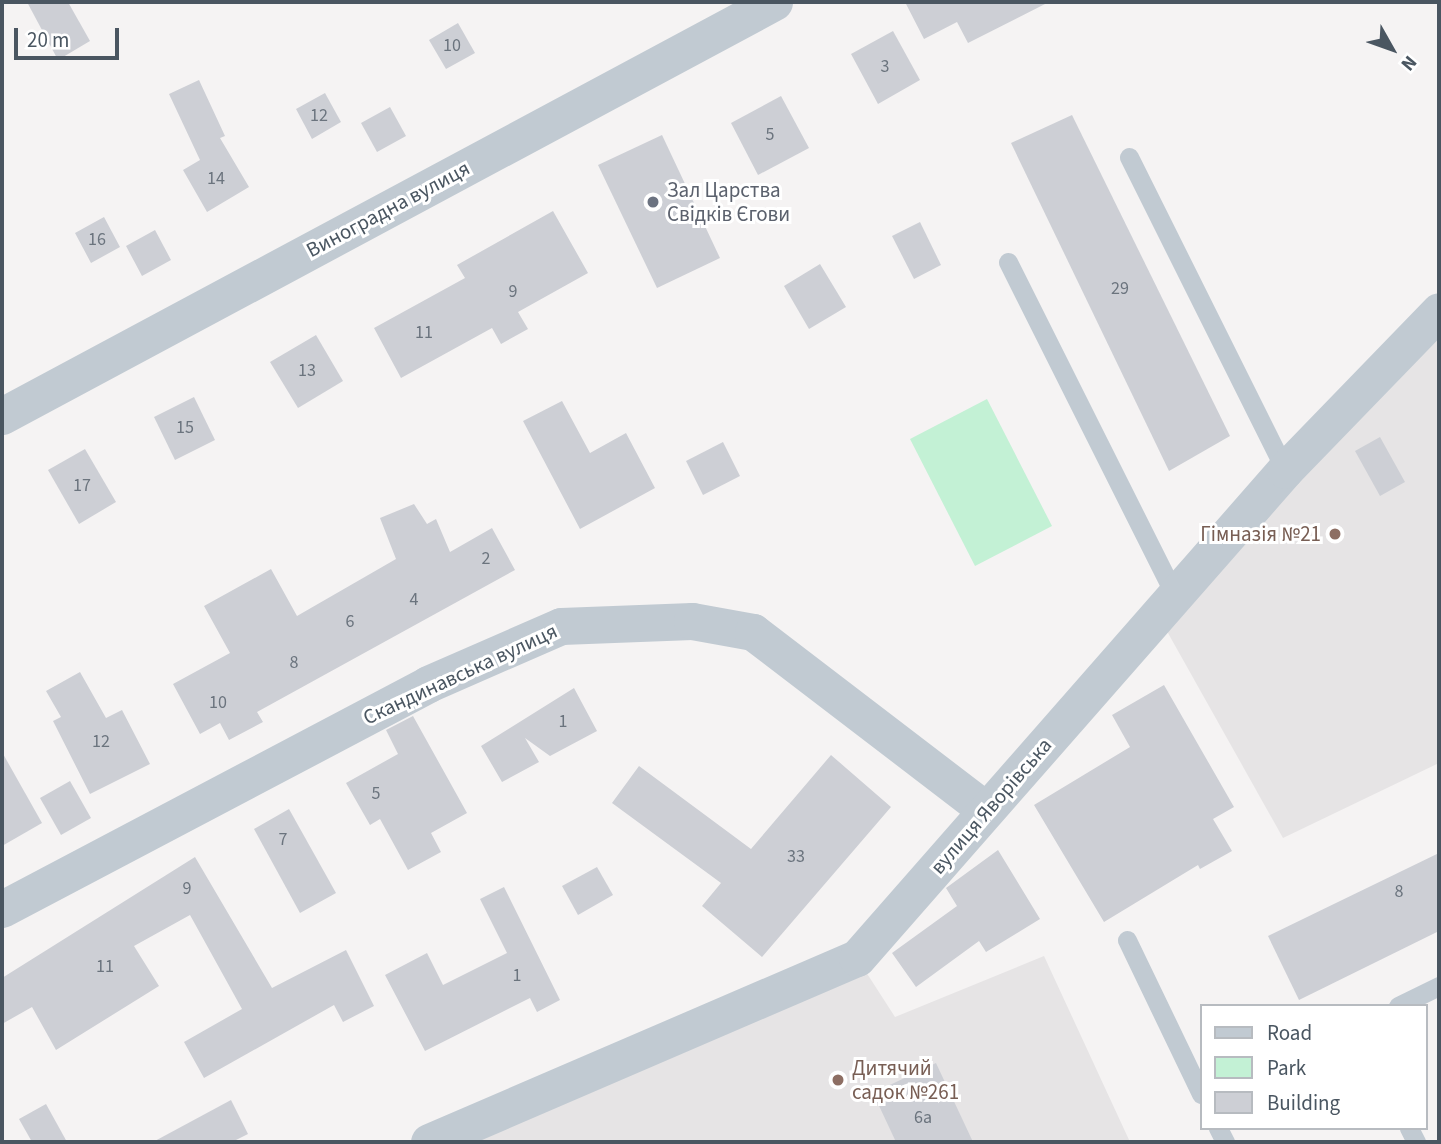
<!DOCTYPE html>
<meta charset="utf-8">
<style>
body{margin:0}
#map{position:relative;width:1441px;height:1144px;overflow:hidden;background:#f5f3f3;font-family:"Source Sans 3",sans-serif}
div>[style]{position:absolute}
.education>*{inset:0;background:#e6e4e5}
.green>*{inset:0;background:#c3f1d5}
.building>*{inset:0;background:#cdcfd5}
.lane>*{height:19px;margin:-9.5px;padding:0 9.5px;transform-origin:9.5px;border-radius:9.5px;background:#c1cad2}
.street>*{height:37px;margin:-18.5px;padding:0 18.5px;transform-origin:18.5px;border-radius:18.5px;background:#c1cad2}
.dots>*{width:19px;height:19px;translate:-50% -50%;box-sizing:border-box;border:4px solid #fff;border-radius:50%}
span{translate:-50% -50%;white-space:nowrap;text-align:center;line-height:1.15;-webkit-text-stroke:6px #fff;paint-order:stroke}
.number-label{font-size:18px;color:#6b747e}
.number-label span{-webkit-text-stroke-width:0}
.worship-label{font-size:21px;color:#5b616d}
.left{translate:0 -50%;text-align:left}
.street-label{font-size:21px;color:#4a5661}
.education-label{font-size:21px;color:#785e54}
.right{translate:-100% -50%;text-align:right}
.frame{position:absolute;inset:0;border:4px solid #4a5661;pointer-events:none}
.legend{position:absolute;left:1200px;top:1004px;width:228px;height:126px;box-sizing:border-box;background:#fff;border:2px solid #b7bbc0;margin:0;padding:9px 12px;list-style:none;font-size:21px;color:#4a5661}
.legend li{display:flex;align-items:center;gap:14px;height:35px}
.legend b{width:35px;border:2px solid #b7bbc0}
.north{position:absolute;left:1357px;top:14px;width:70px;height:70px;-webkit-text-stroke:5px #fff;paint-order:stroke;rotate:130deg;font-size:19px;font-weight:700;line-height:28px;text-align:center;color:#4a5661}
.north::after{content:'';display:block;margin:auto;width:24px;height:32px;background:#4a5661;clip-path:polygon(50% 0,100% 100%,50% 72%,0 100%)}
.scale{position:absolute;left:14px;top:28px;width:105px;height:32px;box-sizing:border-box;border:4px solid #4a5661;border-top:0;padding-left:9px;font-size:21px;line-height:24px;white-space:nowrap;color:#4a5661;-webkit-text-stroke:5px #fff;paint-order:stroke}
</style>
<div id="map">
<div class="education">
<div style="clip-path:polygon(1439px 311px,1439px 763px,1283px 838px,1159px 617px)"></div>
<div style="clip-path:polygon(1044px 956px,1130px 1142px,429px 1142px,857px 958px,895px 1017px)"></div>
</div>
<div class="green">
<div style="clip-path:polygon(987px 399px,1052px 526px,975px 566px,910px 439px)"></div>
</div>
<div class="building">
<div style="clip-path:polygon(27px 2px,68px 2px,90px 41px,58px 60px)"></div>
<div style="clip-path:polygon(905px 2px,1049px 2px,968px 43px,957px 22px,924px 39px)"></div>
<div style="clip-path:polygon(458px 23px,475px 53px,446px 69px,429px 40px)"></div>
<div style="clip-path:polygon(893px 31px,920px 80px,878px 104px,851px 54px)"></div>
<div style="clip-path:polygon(199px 80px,225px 136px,220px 138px,249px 187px,207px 212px,183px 170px,200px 160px,169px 94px)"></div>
<div style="clip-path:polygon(325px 93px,341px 122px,312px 139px,296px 109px)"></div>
<div style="clip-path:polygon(781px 96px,809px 148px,758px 175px,731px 123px)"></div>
<div style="clip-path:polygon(390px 107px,406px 136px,377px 152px,361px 123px)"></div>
<div style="clip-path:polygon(1072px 115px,1230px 436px,1169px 471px,1011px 143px)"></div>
<div style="clip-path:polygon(662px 135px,720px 258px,657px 288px,598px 165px)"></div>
<div style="clip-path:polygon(553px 211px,588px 273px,518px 312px,528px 329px,501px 344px,492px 328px,401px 378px,374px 328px,465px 278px,457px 265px)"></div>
<div style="clip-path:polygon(104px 217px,120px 247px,91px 263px,75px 233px)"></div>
<div style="clip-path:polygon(920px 222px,941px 265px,914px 279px,892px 236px)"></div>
<div style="clip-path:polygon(155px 230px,171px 260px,142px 276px,126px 246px)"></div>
<div style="clip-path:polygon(820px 264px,846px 307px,809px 329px,784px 286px)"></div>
<div style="clip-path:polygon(316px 335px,343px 381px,298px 408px,270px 362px)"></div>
<div style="clip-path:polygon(194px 397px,215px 440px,175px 460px,154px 417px)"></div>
<div style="clip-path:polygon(562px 401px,590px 453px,626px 433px,655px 488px,580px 529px,523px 421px)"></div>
<div style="clip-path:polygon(1380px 437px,1405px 482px,1380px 496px,1355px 451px)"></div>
<div style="clip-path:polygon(723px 442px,740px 476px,703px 495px,686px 461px)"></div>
<div style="clip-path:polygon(85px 449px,116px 502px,79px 524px,48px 470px)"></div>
<div style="clip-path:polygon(414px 504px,427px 524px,436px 519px,450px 552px,492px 528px,515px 570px,257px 712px,263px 722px,229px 740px,220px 723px,200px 734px,173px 684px,230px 653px,204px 606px,271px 569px,297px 616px,396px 559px,380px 518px)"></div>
<div style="clip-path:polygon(80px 672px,106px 718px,122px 710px,150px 764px,90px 794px,53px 721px,61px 717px,46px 691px)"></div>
<div style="clip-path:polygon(1164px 685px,1234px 807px,1213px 819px,1232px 851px,1200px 869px,1198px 865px,1104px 922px,1034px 805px,1130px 747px,1112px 715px)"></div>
<div style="clip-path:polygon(574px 688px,597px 731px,550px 756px,525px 738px,539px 762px,502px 782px,481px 746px)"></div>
<div style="clip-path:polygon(413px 716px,467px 813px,431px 833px,441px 852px,408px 870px,380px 819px,370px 825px,346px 783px,398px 754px,386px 730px)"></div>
<div style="clip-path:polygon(2px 752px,42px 823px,2px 846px)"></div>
<div style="clip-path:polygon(831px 755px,891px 807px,762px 957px,702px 906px,721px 883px,612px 803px,639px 766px,751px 849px)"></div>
<div style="clip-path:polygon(70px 781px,91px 818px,61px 835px,40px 798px)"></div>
<div style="clip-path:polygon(289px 809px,336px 893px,300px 913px,254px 829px)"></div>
<div style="clip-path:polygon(998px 850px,1040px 919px,986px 952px,979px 941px,916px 987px,892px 953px,957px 906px,946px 888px)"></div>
<div style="clip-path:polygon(1439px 853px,1439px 931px,1299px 1000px,1268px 936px)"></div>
<div style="clip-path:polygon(195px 857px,272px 988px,346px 950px,374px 1006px,343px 1022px,334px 1005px,204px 1078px,184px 1042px,242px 1009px,190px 915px,134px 946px,159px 986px,56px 1050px,32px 1007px,2px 1024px,2px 978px)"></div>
<div style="clip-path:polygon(597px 867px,613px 895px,578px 915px,562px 886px)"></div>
<div style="clip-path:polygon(504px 887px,560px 1000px,537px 1012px,530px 998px,425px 1051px,385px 975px,427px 953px,443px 985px,507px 953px,480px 899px)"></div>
<div style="clip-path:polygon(936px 1063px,973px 1142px,896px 1142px,873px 1093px)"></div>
<div style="clip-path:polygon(231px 1100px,248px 1134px,232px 1142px,153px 1142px)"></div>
<div style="clip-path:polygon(46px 1104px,67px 1142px,32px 1142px,19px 1119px)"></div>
</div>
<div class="lane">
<div style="left:1129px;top:157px;width:350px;rotate:63.5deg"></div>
<div style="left:1008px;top:262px;width:375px;rotate:63.4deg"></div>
<div style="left:1127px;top:940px;width:171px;rotate:64.3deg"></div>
<div style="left:1398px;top:1006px;width:46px;rotate:-26deg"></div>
<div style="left:1218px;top:1128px;width:16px;rotate:63deg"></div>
<div style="left:1409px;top:1128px;width:16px;rotate:63deg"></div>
</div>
<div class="street">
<div style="left:2px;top:416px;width:876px;rotate:-28.2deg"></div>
<div style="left:2px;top:909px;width:482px;rotate:-27.8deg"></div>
<div style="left:428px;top:684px;width:145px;rotate:-23.6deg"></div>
<div style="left:561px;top:626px;width:131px;rotate:-2.2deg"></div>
<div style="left:692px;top:621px;width:62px;rotate:10.2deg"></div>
<div style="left:753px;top:632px;width:293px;rotate:37.4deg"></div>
<div style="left:429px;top:1142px;width:466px;rotate:-23.3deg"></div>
<div style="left:857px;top:958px;width:649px;rotate:-48.75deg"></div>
<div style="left:1285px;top:470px;width:221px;rotate:-45.9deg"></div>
</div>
<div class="dots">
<div style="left:653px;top:202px;background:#6b7280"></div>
<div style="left:1335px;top:534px;background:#8d6e63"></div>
<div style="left:838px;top:1080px;background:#8d6e63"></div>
</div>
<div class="number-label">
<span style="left:452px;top:46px">10</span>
<span style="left:885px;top:67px">3</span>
<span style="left:319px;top:116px">12</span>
<span style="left:770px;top:135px">5</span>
<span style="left:216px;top:179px">14</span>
<span style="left:97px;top:240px">16</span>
<span style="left:1120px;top:289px">29</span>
<span style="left:513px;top:292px">9</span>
<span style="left:424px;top:333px">11</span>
<span style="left:307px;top:371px">13</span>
<span style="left:185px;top:428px">15</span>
<span style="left:82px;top:486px">17</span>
<span style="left:486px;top:559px">2</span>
<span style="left:414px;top:600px">4</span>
<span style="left:350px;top:622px">6</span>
<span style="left:294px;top:663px">8</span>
<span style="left:218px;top:703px">10</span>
<span style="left:563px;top:722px">1</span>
<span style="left:101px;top:742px">12</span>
<span style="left:376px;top:794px">5</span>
<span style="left:283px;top:840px">7</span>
<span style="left:796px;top:857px">33</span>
<span style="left:187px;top:889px">9</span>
<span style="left:1399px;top:892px">8</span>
<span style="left:105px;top:967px">11</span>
<span style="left:517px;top:976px">1</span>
<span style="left:923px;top:1118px">6а</span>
</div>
<div class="worship-label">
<span class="left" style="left:667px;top:202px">Зал Царства<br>Свідків Єгови</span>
</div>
<div class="street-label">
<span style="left:388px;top:209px;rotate:-28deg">Виноградна вулиця</span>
<span style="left:460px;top:674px;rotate:-25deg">Скандинавська вулиця</span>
<span style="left:991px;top:806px;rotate:-49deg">вулиця Яворівська</span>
</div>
<div class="education-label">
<span class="right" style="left:1321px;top:534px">Гімназія №21</span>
<span class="left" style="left:852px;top:1080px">Дитячий<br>садок №261</span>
</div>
<div class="frame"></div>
<ul class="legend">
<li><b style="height:9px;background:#c1cad2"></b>Road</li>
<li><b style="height:19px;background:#c3f1d5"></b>Park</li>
<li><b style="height:19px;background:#cdcfd5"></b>Building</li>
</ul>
<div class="north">N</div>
<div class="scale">20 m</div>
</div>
